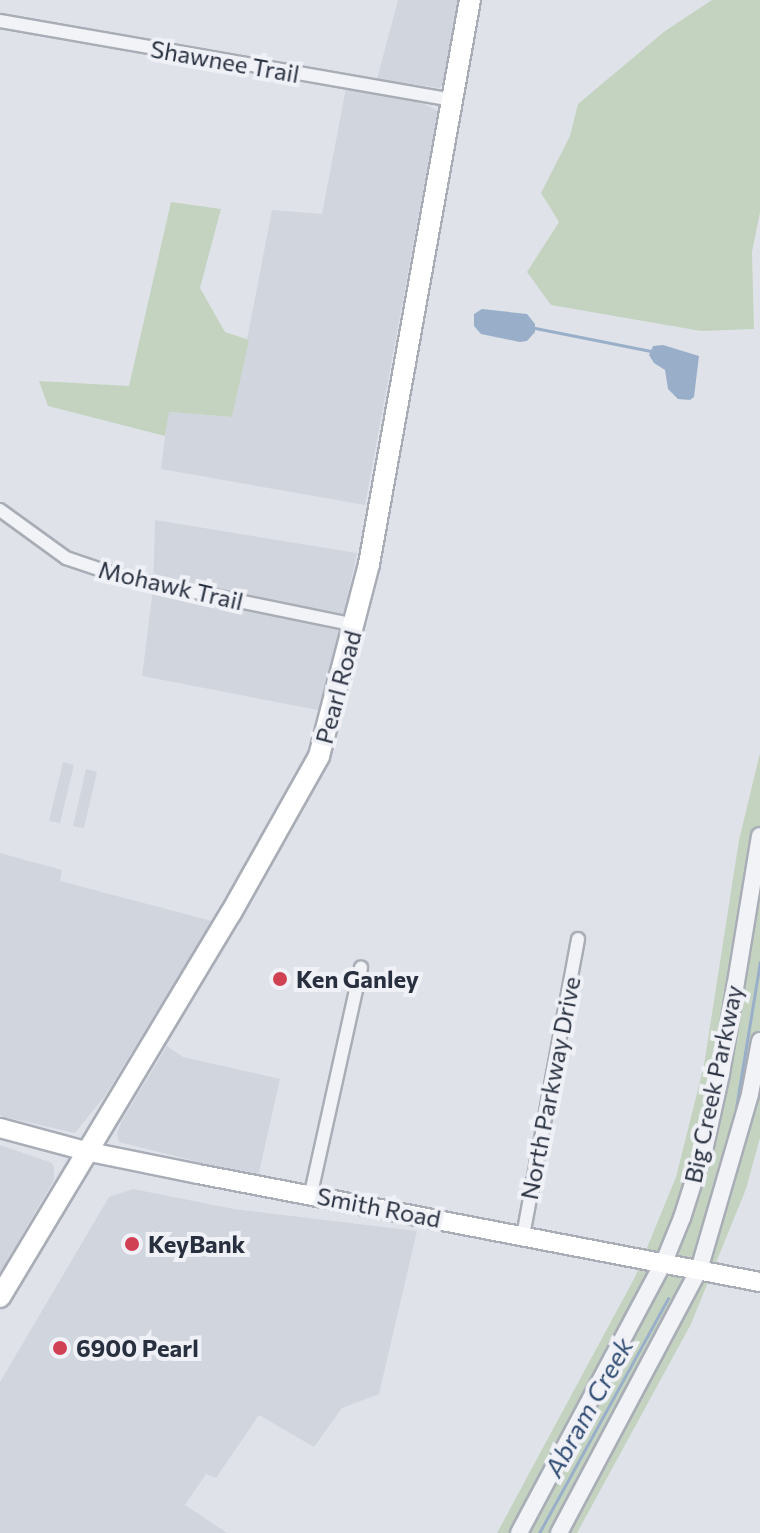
<!DOCTYPE html>
<style>
body{margin:0}
#map{position:relative;width:760px;height:1533px;overflow:hidden;background:#dfe3e9;font-family:Commissioner,sans-serif}
div>[style]{position:absolute}
.built>*{inset:0;background:#d1d5de}
.green>*{inset:0;background:#c4d3c0}
.water>*{inset:0;background:#99afc9}
.stream>*{height:3px;margin:-1.5px;padding:0 1.5px;transform-origin:1.5px;border-radius:1.5px;background:#99afc9}
.roads{filter:drop-shadow(2px 0 #a8adb6) drop-shadow(-2px 0 #a8adb6) drop-shadow(0 2px #a8adb6) drop-shadow(0 -2px #a8adb6)}
.minor>*{height:12px;margin:-6px;padding:0 6px;transform-origin:6px;border-radius:6px;background:#f2f3f7}
.tertiary>*{height:16px;margin:-8px;padding:0 8px;transform-origin:8px;border-radius:8px;background:#f2f3f7}
.secondary>*{height:18px;margin:-9px;padding:0 9px;transform-origin:9px;border-radius:9px;background:#fff}
.primary>*{height:20px;margin:-10px;padding:0 10px;transform-origin:10px;border-radius:10px;background:#fff}
.dots>*{width:22px;height:22px;translate:-50% -50%;box-sizing:border-box;border:4px solid #eff1f6;border-radius:50%}
span{translate:-50% -50%;white-space:nowrap;text-align:center;line-height:1.15;-webkit-text-stroke:8px #eff1f6;paint-order:stroke}
.street-label{font-size:24px;color:#283040}
.poi-label{font-size:24px;color:#283040;font-weight:700}
.left{translate:0 -50%;text-align:left}
.water-label{font-size:26px;color:#314d74;font-style:italic}
</style>
<div id="map">
<div class="built">
<div style="clip-path:polygon(398px 0,459px 0,444px 84px,439px 88px,377px 79px)"></div>
<div style="clip-path:polygon(346px 88px,415px 99px,438px 111px,365px 505px,161px 469px,168px 412px,232px 417px,272px 210px,322px 214px)"></div>
<div style="clip-path:polygon(155px 520px,357px 553px,323px 711px,142px 676px,153px 589px)"></div>
<div style="clip-path:polygon(63px 762px,74px 765px,60px 823px,49px 821px)"></div>
<div style="clip-path:polygon(86px 769px,97px 772px,84px 828px,73px 826px)"></div>
<div style="clip-path:polygon(0 853px,62px 870px,60px 881px,212px 921px,105px 1096px,75px 1133px,0 1116px)"></div>
<div style="clip-path:polygon(167px 1046px,183px 1057px,280px 1079px,258px 1177px,119px 1142px,117px 1133px,122px 1120px)"></div>
<div style="clip-path:polygon(0 1145px,52px 1163px,54px 1168px,54px 1180px,0 1273px)"></div>
<div style="clip-path:polygon(133px 1189px,234px 1209px,417px 1231px,379px 1394px,342px 1408px,314px 1447px,259px 1415px,216px 1478px,206px 1474px,185px 1505px,227px 1533px,0 1533px,0 1382px,109px 1197px)"></div>
</div>
<div class="green">
<div style="clip-path:polygon(712px 0,760px 0,760px 212px,752px 252px,754px 329px,701px 331px,551px 305px,527px 272px,559px 222px,541px 193px,570px 136px,578px 104px,665px 31px)"></div>
<div style="clip-path:polygon(171px 202px,221px 209px,200px 288px,225px 332px,249px 340px,232px 417px,169px 412px,165px 436px,48px 406px,39px 381px,129px 386px)"></div>
<div style="clip-path:polygon(760px 753px,760px 1138px,746px 1189px,691px 1324px,577px 1533px,497px 1533px,635px 1277px,676px 1177px,704px 1065px,739px 840px)"></div>
</div>
<div class="water">
<div style="clip-path:polygon(482px 309px,527px 314px,535px 324px,535px 332px,527px 341px,520px 342px,481px 334px,474px 326px,474px 314px)"></div>
<div style="clip-path:polygon(663px 345px,699px 356px,694px 397px,690px 400px,678px 399px,668px 389px,665px 370px,654px 363px,649px 355px,653px 346px)"></div>
</div>
<div class="stream">
<div style="left:535px;top:328px;width:118px;rotate:11.2deg"></div>
<div style="left:736px;top:1108px;width:148px;rotate:-80.7deg"></div>
<div style="left:539px;top:1533px;width:268px;rotate:-61.2deg"></div>
</div>
<div class="roads">
<div class="minor">
<div style="left:0;top:21px;width:458px;rotate:9.9deg"></div>
<div style="left:0;top:510px;width:82px;rotate:36deg"></div>
<div style="left:66px;top:558px;width:59px;rotate:18.7deg"></div>
<div style="left:122px;top:577px;width:239px;rotate:11.6deg"></div>
<div style="left:311px;top:1193px;width:231px;rotate:-77.5deg"></div>
<div style="left:523px;top:1236px;width:302px;rotate:-79.5deg"></div>
</div>
<div class="tertiary">
<div style="left:519px;top:1533px;width:307px;rotate:-61.9deg"></div>
<div style="left:664px;top:1262px;width:48px;rotate:-67.8deg"></div>
<div style="left:682px;top:1218px;width:76px;rotate:-72.3deg"></div>
<div style="left:705px;top:1146px;width:74px;rotate:-77.5deg"></div>
<div style="left:721px;top:1074px;width:241px;rotate:-80.7deg"></div>
<div style="left:559px;top:1533px;width:298px;rotate:-62deg"></div>
<div style="left:699px;top:1270px;width:183px;rotate:-73.8deg"></div>
<div style="left:750px;top:1094px;width:54px;rotate:-79.3deg"></div>
</div>
<div class="secondary">
<div style="left:0;top:1128px;width:88px;rotate:15.1deg"></div>
<div style="left:85px;top:1151px;width:115px;rotate:11.5deg"></div>
<div style="left:198px;top:1174px;width:572px;rotate:10.88deg"></div>
</div>
<div class="primary">
<div style="left:0;top:1297px;width:448px;rotate:-59deg"></div>
<div style="left:231px;top:913px;width:180px;rotate:-60.7deg"></div>
<div style="left:319px;top:756px;width:198px;rotate:-75.4deg"></div>
<div style="left:369px;top:564px;width:573px;rotate:-79.85deg"></div>
</div>
</div>
<div class="dots">
<div style="left:280px;top:979px;background:#d04253"></div>
<div style="left:132px;top:1244px;background:#d04253"></div>
<div style="left:60px;top:1348px;background:#d04253"></div>
</div>
<div class="street-label">
<span style="left:225px;top:61px;rotate:10deg">Shawnee Trail</span>
<span style="left:171px;top:585px;rotate:13deg">Mohawk Trail</span>
<span style="left:338px;top:687px;rotate:-75deg">Pearl Road</span>
<span style="left:713px;top:1084px;rotate:-78deg">Big Creek Parkway</span>
<span style="left:550px;top:1088px;rotate:-79deg">North Parkway Drive</span>
<span style="left:379px;top:1207px;rotate:11deg">Smith Road</span>
</div>
<div class="poi-label">
<span class="left" style="left:296px;top:979px">Ken Ganley</span>
<span class="left" style="left:148px;top:1244px">KeyBank</span>
<span class="left" style="left:76px;top:1348px">6900 Pearl</span>
</div>
<div class="water-label">
<span style="left:588px;top:1407px;rotate:-61deg">Abram Creek</span>
</div>
</div>
